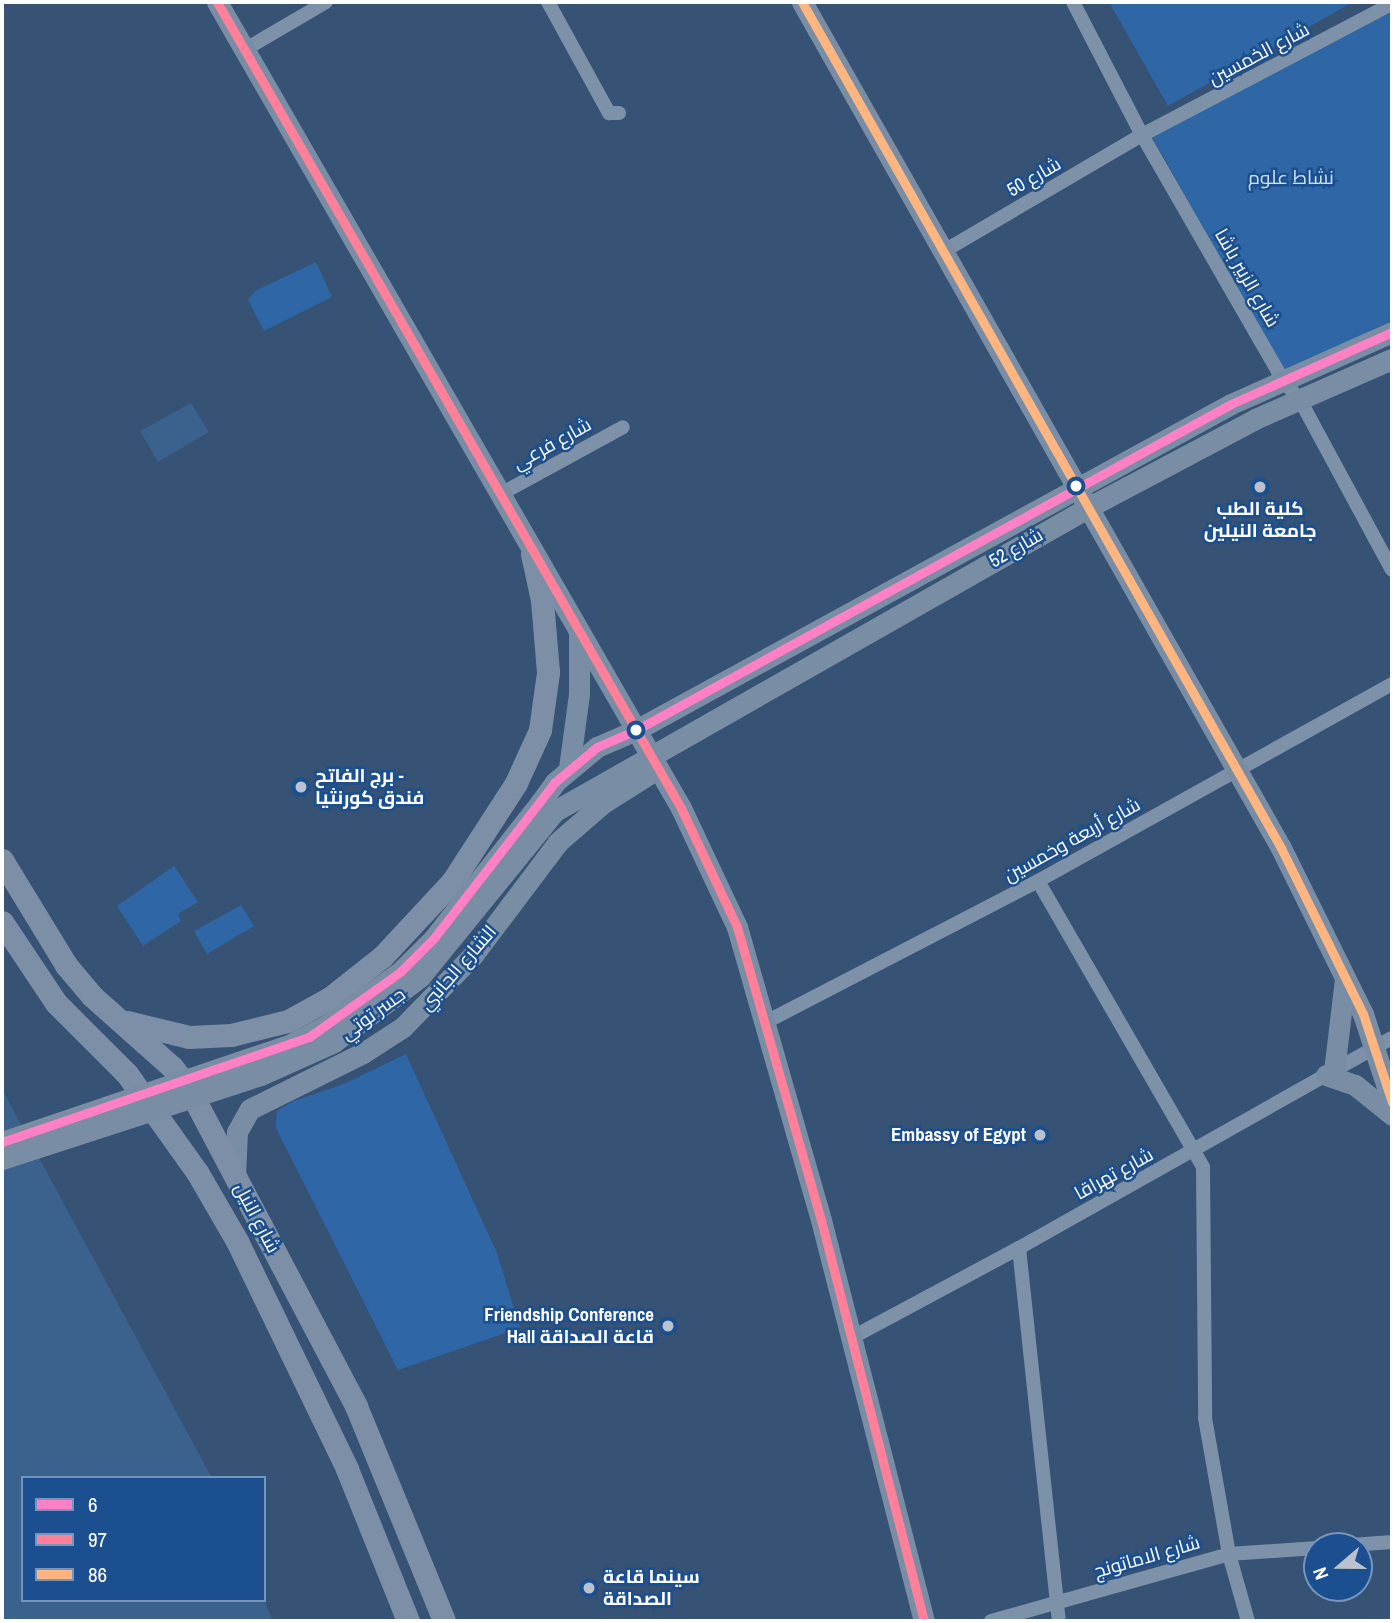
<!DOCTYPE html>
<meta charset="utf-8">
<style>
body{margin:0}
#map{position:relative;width:1394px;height:1623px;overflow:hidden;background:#365274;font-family:"Archivo Narrow",Cairo,sans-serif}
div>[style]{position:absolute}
.green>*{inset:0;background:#2f66a5}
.water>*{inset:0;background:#3b618d}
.street>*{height:14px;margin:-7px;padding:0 7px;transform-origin:7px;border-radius:7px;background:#7d92a8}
.secondary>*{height:21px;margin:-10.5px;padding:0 10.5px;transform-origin:10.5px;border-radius:10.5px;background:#798da4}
.primary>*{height:23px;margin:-11.5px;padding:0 11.5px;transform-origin:11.5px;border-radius:11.5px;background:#7d8ea7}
.secondary-bridge>*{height:21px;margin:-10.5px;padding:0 10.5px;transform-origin:10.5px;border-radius:10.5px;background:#798da4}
.bus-1>*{height:9px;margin:-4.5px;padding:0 4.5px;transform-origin:4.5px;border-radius:4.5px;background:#ff80c5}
.bus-2>*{height:9px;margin:-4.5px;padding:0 4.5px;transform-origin:4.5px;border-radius:4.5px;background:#ff8098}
.bus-3>*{height:9px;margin:-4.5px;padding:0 4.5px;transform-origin:4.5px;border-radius:4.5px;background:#ffb580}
.dots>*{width:19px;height:19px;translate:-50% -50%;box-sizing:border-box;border:4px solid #1b4f8f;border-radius:50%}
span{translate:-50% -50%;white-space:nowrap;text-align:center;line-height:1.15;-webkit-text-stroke:5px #1b4f8f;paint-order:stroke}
.street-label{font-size:19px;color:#fff}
.park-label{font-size:19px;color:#cfe3fa}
.poi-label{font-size:19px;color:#fff;font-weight:700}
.left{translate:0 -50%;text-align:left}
.right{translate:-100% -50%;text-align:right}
.frame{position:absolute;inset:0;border:4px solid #fff;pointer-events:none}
.legend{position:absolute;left:21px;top:1476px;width:245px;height:126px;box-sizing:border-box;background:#1b4f8f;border:2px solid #7695bc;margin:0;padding:9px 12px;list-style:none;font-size:21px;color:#fff}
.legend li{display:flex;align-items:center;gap:14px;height:35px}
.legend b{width:35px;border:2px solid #7695bc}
.north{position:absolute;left:1303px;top:1532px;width:70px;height:70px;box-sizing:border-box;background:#1b4f8f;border:2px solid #7695bc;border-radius:50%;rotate:250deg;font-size:19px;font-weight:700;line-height:28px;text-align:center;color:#fff}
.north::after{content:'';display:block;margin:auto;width:24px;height:32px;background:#b9c2ce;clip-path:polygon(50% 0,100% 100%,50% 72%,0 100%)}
</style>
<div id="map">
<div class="green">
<div style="clip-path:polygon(1109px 2px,1353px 2px,1168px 106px)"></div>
<div style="clip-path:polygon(1392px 12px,1392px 320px,1286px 373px,1151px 135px)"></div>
<div style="clip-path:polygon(316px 262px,332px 297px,264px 331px,248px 300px,255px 291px)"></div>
<div style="clip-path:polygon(174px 866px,198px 902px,178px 914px,181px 921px,143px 946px,117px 906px)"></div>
<div style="clip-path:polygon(241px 905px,254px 926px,207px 954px,194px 931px)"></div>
<div style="clip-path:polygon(406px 1054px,497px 1253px,520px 1328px,398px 1370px,276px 1128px,276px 1119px,277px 1111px,294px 1101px,346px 1083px)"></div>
</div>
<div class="water">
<div style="clip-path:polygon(191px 403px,209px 432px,158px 462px,140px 431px)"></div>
<div style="clip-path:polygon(2px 1089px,212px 1478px,23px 1478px,23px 1600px,264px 1600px,273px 1621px,2px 1621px)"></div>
</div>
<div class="street">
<div style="left:548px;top:2px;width:127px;rotate:61.2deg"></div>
<div style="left:609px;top:113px;width:10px"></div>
<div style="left:1073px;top:2px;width:150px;rotate:62.6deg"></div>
<div style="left:1142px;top:135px;width:285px;rotate:60.1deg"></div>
<div style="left:1284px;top:382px;width:24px;rotate:48deg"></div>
<div style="left:1300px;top:400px;width:193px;rotate:61.6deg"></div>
<div style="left:244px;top:50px;width:95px;rotate:-30.3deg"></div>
<div style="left:944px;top:251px;width:229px;rotate:-30.4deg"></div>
<div style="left:1142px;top:135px;width:282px;rotate:-27.7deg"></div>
<div style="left:499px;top:495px;width:141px;rotate:-28.7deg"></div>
<div style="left:1038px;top:881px;width:330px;rotate:60deg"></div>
<div style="left:1203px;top:1167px;width:251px;rotate:89.5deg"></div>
<div style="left:1205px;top:1418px;width:138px;rotate:80deg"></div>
<div style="left:1229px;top:1554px;width:70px;rotate:74.2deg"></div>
<div style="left:766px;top:1022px;width:306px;rotate:-27.4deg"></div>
<div style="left:1038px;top:881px;width:405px;rotate:-29.1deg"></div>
<div style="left:1019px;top:1248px;width:375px;rotate:83.9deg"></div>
<div style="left:851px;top:1338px;width:191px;rotate:-28.2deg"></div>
<div style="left:1019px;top:1248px;width:428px;rotate:-29.4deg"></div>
<div style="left:1338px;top:1546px;width:54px;rotate:-4.2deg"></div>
<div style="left:991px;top:1621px;width:247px;rotate:-15.7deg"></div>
<div style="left:1229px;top:1554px;width:88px;rotate:-3.9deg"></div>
</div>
<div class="secondary">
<div style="left:217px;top:2px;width:930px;rotate:60.07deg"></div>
<div style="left:681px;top:808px;width:132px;rotate:64.8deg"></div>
<div style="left:737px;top:927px;width:305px;rotate:74deg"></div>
<div style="left:821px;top:1220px;width:414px;rotate:75.6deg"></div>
<div style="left:802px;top:2px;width:972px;rotate:60.48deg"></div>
<div style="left:1281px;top:848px;width:185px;rotate:63.7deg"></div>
<div style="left:1363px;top:1014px;width:93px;rotate:71.8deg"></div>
<div style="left:569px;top:768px;width:75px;rotate:-82.3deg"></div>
<div style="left:579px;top:694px;width:59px;rotate:-90deg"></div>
<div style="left:540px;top:803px;width:26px;rotate:-54deg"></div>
<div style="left:555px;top:782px;width:55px;rotate:-39.8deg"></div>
<div style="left:597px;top:747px;width:43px;rotate:-23.6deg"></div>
<div style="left:636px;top:730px;width:678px;rotate:-28.72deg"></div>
<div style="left:1231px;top:404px;width:176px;rotate:-24.1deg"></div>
<div style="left:555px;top:811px;width:617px;rotate:-29.64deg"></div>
<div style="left:1091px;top:506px;width:186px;rotate:-27.9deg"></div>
<div style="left:1255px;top:419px;width:150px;rotate:-23.7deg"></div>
<div style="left:1334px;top:1071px;width:93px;rotate:-83.2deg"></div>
<div style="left:1326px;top:1075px;width:31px;rotate:19deg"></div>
<div style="left:1355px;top:1085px;width:48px;rotate:39deg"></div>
<div style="left:235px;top:1176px;width:44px;rotate:-87.4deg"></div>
<div style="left:237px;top:1132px;width:26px;rotate:-61deg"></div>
<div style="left:250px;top:1109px;width:126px;rotate:-26.4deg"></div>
<div style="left:363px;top:1053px;width:48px;rotate:-33deg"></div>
<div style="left:403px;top:1027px;width:100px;rotate:-45.8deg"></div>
<div style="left:473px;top:955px;width:141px;rotate:-53deg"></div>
<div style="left:558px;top:842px;width:60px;rotate:-40.9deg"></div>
<div style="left:603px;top:803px;width:64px;rotate:-32.2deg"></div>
</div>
<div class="primary">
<div style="left:2px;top:860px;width:123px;rotate:58.6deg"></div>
<div style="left:66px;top:965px;width:40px;rotate:50deg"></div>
<div style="left:92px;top:996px;width:107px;rotate:41.6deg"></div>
<div style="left:172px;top:1067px;width:28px;rotate:52deg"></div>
<div style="left:189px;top:1089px;width:358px;rotate:62.2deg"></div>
<div style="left:356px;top:1406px;width:232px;rotate:67.7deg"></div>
<div style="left:2px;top:922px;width:97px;rotate:56.3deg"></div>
<div style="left:56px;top:1003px;width:100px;rotate:45deg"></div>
<div style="left:127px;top:1074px;width:120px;rotate:54.5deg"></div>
<div style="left:197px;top:1172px;width:80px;rotate:59.9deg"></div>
<div style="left:237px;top:1241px;width:253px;rotate:64.2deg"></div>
<div style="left:347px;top:1469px;width:164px;rotate:68.1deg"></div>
<div style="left:127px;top:1022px;width:64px;rotate:13.6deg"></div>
<div style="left:189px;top:1037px;width:42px;rotate:-2.7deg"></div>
<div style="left:231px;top:1035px;width:59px;rotate:-13.8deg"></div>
<div style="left:288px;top:1021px;width:48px;rotate:-28.7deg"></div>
<div style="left:330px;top:998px;width:66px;rotate:-38.3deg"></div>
<div style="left:382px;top:957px;width:103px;rotate:-47deg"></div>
<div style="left:452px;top:882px;width:118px;rotate:-57.1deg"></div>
<div style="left:516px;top:783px;width:58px;rotate:-65.6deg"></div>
<div style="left:540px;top:730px;width:59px;rotate:-82.1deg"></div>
<div style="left:548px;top:672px;width:72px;rotate:-94.8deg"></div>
<div style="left:542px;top:600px;width:47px;rotate:-102.3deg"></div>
</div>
<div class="secondary-bridge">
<div style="left:2px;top:1142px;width:303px;rotate:-18.7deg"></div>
<div style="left:289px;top:1045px;width:43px;rotate:-27.8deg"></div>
<div style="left:327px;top:1025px;width:90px;rotate:-36deg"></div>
<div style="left:400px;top:972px;width:48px;rotate:-45deg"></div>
<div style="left:434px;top:938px;width:172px;rotate:-51.9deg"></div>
<div style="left:2px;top:1159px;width:272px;rotate:-18deg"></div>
<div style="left:261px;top:1075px;width:80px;rotate:-24.3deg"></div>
<div style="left:334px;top:1042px;width:108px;rotate:-37.1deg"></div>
<div style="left:420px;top:977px;width:214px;rotate:-50.9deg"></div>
</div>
<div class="bus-1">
<div style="left:2px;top:1142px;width:324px;rotate:-18.9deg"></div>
<div style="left:309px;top:1037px;width:112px;rotate:-35.5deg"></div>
<div style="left:400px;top:972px;width:48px;rotate:-45deg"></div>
<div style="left:434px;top:938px;width:197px;rotate:-52.2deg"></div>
<div style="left:555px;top:782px;width:55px;rotate:-39.8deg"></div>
<div style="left:597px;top:747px;width:43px;rotate:-23.6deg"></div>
<div style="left:636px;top:730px;width:678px;rotate:-28.72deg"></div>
<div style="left:1231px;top:404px;width:176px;rotate:-24.1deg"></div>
</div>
<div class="bus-2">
<div style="left:217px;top:2px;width:930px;rotate:60.07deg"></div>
<div style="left:681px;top:808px;width:132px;rotate:64.8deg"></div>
<div style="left:737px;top:927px;width:305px;rotate:74deg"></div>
<div style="left:821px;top:1220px;width:414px;rotate:75.6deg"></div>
</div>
<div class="bus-3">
<div style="left:802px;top:2px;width:972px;rotate:60.48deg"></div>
<div style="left:1281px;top:848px;width:185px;rotate:63.7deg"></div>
<div style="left:1363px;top:1014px;width:93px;rotate:71.8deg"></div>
</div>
<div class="dots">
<div style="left:1076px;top:486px;background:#fff"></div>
<div style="left:1260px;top:487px;background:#b9c2ce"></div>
<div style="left:636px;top:730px;background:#fff"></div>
<div style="left:301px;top:787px;background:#b9c2ce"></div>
<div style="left:1040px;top:1135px;background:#b9c2ce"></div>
<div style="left:668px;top:1326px;background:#b9c2ce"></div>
<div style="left:589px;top:1588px;background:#b9c2ce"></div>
</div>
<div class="street-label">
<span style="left:1259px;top:54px;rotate:-28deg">شارع الخمسين</span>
<span style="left:1034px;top:177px;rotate:-30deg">شارع 50</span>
<span style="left:1247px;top:278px;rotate:60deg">شارع الزبير باشا</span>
<span style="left:552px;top:444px;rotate:-29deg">شارع فرعي</span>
<span style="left:1016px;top:548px;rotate:-30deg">شارع 52</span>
<span style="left:1072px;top:840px;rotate:-29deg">شارع أربعة وخمسين</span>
<span style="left:458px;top:968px;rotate:-49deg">الشارع الجانبي</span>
<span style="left:373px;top:1014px;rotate:-36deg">جسر توتي</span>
<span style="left:1114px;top:1174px;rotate:-29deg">شارع تهراقا</span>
<span style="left:257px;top:1218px;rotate:62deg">شارع النيل</span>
<span style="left:1147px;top:1557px;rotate:-16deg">شارع الاماتونج</span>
</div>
<div class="park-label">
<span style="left:1291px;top:178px">نشاط علوم</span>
</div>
<div class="poi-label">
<span style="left:1260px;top:520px">كلية الطب<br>جامعة النيلين</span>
<span class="left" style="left:315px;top:787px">برج الفاتح -<br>فندق كورنثيا</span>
<span class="right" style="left:1026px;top:1135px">Embassy of Egypt</span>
<span class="right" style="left:654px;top:1326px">Friendship Conference<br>Hall قاعة الصداقة</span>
<span class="left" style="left:603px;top:1588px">سينما قاعة<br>الصداقة</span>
</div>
<div class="frame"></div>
<ul class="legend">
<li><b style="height:9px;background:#ff80c5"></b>6</li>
<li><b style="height:9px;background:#ff8098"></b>97</li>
<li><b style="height:9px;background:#ffb580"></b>86</li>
</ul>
<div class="north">N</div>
</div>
